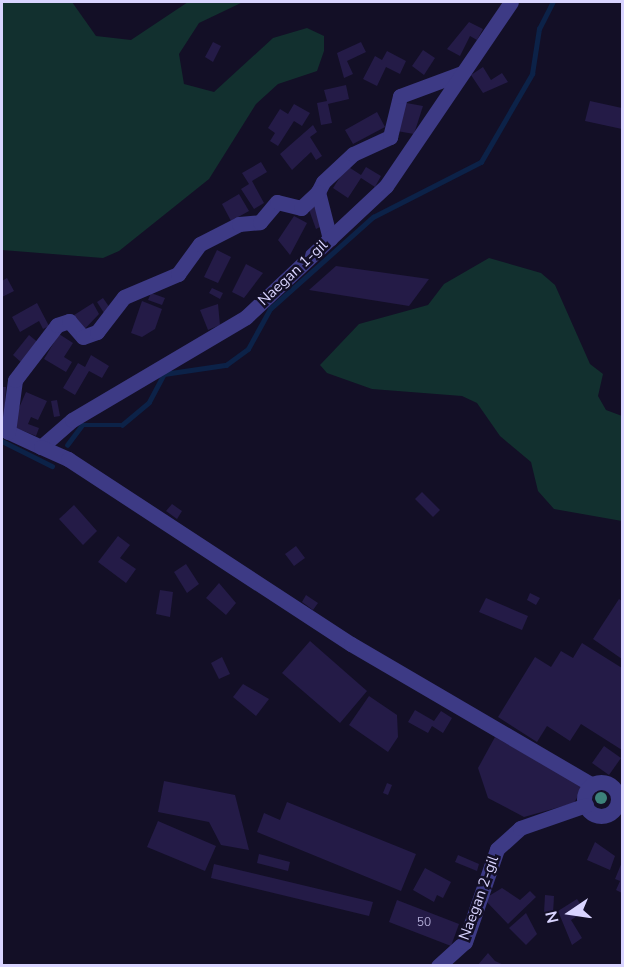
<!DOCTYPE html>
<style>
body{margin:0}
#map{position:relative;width:624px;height:967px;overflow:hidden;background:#130f26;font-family:"Nunito Sans",sans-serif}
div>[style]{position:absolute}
.green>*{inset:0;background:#12302f}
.stream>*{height:4.5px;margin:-2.25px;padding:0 2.25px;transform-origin:2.25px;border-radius:2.25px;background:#0c2248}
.building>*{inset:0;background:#241b47}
.minor>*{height:15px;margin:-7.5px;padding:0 7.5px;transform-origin:7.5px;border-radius:7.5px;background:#3d3a85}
.minor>.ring{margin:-7.5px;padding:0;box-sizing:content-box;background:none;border:15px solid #3d3a85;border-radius:50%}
.trees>*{width:12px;height:12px;margin:-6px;border-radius:50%;background:#3d827b}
span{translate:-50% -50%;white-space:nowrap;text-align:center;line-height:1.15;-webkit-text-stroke:5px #130f26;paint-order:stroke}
.number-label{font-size:12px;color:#aca6d1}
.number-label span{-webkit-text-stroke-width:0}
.street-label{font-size:15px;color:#d9d4ff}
.frame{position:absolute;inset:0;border:3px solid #d9d4ff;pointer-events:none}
.north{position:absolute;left:540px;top:883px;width:60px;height:60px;-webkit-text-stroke:4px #130f26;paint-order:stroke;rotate:257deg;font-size:16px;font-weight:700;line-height:24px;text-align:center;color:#d9d4ff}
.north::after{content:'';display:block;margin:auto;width:21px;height:27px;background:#d9d4ff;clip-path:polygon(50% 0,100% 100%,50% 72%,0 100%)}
</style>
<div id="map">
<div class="green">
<div style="clip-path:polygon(2px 2px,72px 2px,96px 36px,131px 40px,188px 2px,243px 2px,199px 23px,179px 54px,184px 84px,214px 92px,273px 38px,307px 28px,324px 36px,324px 51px,317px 71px,278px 84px,256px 104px,209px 179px,119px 251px,103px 258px,2px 250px)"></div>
<div style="clip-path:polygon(489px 258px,541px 273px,555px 285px,590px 364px,603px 374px,598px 396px,606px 410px,622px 416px,622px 521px,554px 509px,538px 491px,531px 462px,500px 436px,477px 403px,462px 396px,372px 389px,327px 373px,320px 365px,359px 324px,428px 305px,444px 284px)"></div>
</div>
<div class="stream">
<div style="left:2px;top:441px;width:56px;rotate:26.6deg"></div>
<div style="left:67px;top:445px;width:25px;rotate:-53deg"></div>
<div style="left:82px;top:425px;width:40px"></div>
<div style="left:122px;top:425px;width:35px;rotate:-40deg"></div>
<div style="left:149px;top:402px;width:32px;rotate:-62deg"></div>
<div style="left:164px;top:374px;width:63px;rotate:-8.3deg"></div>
<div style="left:226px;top:365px;width:27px;rotate:-36deg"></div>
<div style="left:248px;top:349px;width:46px;rotate:-61.2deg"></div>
<div style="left:270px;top:309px;width:138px;rotate:-41.8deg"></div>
<div style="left:373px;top:217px;width:121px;rotate:-27deg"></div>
<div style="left:481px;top:162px;width:102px;rotate:-59.9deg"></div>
<div style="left:532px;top:74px;width:46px;rotate:-81.2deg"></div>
<div style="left:539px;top:29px;width:30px;rotate:-63deg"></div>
</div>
<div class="building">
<div style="clip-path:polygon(469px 22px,483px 29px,477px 40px,470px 36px,460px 56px,447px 49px)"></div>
<div style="clip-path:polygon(213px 42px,221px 46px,213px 62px,205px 57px)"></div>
<div style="clip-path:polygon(361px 42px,366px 52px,347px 61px,353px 74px,344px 78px,337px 53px)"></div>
<div style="clip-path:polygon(423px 50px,435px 58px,424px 75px,412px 66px)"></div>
<div style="clip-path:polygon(387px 51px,406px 61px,400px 74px,386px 67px,377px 86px,363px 79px,375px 56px,382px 60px)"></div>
<div style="clip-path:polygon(483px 67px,491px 80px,502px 73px,508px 82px,483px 93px,471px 75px)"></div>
<div style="clip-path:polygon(346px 85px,349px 99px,328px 104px,332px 123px,321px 125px,317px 103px,327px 101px,324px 90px)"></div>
<div style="clip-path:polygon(590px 101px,622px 108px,622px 129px,585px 121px)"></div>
<div style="clip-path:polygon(401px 102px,423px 106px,414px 134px,397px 131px)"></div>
<div style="clip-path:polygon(294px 104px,310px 113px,302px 126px,294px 121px,278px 146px,270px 141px,275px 133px,268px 128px,280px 109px,288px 114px)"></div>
<div style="clip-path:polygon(377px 112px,385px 127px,353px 144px,345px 130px)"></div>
<div style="clip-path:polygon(313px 125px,317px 132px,310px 137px,322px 156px,316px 160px,311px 152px,292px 170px,280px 154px)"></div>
<div style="clip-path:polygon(261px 162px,267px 172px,252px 181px,264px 203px,254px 209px,241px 189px,249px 184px,242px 173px)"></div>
<div style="clip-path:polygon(347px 166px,361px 175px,366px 167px,381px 176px,375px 187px,361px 178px,348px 198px,333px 188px)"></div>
<div style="clip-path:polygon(239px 194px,249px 211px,231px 221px,222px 204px)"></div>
<div style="clip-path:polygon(314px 205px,322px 226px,316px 229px,308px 207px)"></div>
<div style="clip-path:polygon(294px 216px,307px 223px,290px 255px,278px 240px)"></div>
<div style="clip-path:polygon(217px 250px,231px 257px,218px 283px,204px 277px)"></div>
<div style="clip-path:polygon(246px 264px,263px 273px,244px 298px,232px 292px)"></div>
<div style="clip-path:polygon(336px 266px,429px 279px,409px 306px,309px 290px)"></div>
<div style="clip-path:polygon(7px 278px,14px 291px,2px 297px,2px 281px)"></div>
<div style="clip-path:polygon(212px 288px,223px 293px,220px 299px,209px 293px)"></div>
<div style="clip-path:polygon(151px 293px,165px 298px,162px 305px,148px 300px)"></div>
<div style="clip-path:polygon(103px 298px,110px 308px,104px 313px,97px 302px)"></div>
<div style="clip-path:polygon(142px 301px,162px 309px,155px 329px,142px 337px,131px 333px)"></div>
<div style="clip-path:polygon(37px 303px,49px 326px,43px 329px,39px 321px,20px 332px,12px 317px)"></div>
<div style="clip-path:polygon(93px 303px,99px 314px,81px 333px,71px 317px)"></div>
<div style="clip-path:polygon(218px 304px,220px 325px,208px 330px,200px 310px)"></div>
<div style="clip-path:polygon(59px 334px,73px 343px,64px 357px,72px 362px,66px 372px,44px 359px)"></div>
<div style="clip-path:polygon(29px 335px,40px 344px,23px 364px,13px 355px)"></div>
<div style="clip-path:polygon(91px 355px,109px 366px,102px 378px,89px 371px,75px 395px,63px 388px,78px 363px,85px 367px)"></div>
<div style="clip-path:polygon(2px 387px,6px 387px,4px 420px,2px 419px)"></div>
<div style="clip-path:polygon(26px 392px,47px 401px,38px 420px,31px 417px,28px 424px,39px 428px,36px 436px,11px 426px)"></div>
<div style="clip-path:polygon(57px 400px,60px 416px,54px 417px,51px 401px)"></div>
<div style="clip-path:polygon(422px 492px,440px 510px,433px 517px,415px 499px)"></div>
<div style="clip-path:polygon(172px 504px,182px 511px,177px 519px,166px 511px)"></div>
<div style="clip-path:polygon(74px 505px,97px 531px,83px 545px,59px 519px)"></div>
<div style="clip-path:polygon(118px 536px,130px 545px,120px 558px,136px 569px,126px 583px,98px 562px)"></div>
<div style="clip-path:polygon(296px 546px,305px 558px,294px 566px,285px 554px)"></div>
<div style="clip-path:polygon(186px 564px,199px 584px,187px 593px,174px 572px)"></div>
<div style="clip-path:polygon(219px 583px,236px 603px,226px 615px,206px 598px)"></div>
<div style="clip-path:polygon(160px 590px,173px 592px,170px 617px,156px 614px)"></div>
<div style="clip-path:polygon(530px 593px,540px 598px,536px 605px,527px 600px)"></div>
<div style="clip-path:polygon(306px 595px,318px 603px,313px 610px,302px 602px)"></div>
<div style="clip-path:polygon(486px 598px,528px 616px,522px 630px,479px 612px)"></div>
<div style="clip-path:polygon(619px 599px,622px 601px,622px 659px,593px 639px)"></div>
<div style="clip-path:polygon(310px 641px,367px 691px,340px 723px,282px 673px)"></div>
<div style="clip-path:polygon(582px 643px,622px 668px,622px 750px,581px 724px,570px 741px,547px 726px,537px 742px,498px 717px,535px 657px,551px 667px,561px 651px,573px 658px)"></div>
<div style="clip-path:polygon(222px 657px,230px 674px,219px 679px,211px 663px)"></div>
<div style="clip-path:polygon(243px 684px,269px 699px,256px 716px,233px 697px)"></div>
<div style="clip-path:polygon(369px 696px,397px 715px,398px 737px,388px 752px,349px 725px)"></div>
<div style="clip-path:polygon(415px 710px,434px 721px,441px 711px,452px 718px,443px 733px,432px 726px,428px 733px,408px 722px)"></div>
<div style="clip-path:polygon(495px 737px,583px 787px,574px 803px,524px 817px,488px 798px,478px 768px)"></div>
<div style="clip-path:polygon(604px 746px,621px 758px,609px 775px,592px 763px)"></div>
<div style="clip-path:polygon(164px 781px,235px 795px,249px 850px,221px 845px,209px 822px,158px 812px)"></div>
<div style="clip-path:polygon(387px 783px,392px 785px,388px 795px,383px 793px)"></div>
<div style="clip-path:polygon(287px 802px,416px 854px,401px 891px,257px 832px,264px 813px,280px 820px)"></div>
<div style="clip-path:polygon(158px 821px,216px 846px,205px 871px,147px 847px)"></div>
<div style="clip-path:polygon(595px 842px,615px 856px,610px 870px,587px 860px)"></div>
<div style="clip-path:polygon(259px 854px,290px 862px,288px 871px,257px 863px)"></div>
<div style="clip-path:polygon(458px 855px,479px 864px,477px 871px,455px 862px)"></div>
<div style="clip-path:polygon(622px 862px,622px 893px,616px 890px,620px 881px,615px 879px)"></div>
<div style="clip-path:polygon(214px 864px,373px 902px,369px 916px,211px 878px)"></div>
<div style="clip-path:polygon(425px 868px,451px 882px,443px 898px,437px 895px,434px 902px,413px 890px)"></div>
<div style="clip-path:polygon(502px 888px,520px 900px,530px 891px,536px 897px,508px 924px,484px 899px)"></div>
<div style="clip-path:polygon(545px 895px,554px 896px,553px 914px,544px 913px)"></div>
<div style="clip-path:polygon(577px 899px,585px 911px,571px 920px,582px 938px,572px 945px,558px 911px)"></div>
<div style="clip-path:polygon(397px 900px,459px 924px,451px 946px,389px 922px)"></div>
<div style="clip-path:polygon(526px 913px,537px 934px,526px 945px,509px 928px)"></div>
<div style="clip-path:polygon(488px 953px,495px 961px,506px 966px,477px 966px)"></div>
</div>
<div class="minor">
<div style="left:330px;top:239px;width:49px;rotate:-104.3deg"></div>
<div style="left:318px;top:192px;width:11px;rotate:-63deg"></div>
<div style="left:323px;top:182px;width:41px;rotate:-43deg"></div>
<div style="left:353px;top:154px;width:41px;rotate:-24.7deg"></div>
<div style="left:390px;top:137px;width:42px;rotate:-76.3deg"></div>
<div style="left:400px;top:96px;width:66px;rotate:-20.4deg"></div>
<div style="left:2px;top:429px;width:43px;rotate:24.8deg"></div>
<div style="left:41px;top:447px;width:41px;rotate:-41.1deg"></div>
<div style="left:72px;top:420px;width:202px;rotate:-30.6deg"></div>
<div style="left:246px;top:317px;width:192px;rotate:-43.1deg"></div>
<div style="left:386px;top:186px;width:222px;rotate:-55.8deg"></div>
<div style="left:8px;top:432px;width:52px;rotate:-82.3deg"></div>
<div style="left:15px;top:380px;width:69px;rotate:-52.6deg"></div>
<div style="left:57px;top:325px;width:13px;rotate:-18deg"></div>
<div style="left:69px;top:321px;width:21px;rotate:49deg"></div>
<div style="left:83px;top:337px;width:15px;rotate:-20deg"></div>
<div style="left:97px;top:332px;width:44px;rotate:-52.4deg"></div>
<div style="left:124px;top:297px;width:59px;rotate:-23.1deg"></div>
<div style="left:178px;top:274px;width:37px;rotate:-54deg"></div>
<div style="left:200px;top:244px;width:44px;rotate:-27.1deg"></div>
<div style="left:239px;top:224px;width:21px;rotate:-5deg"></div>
<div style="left:260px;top:222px;width:26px;rotate:-50deg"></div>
<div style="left:277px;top:202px;width:25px;rotate:14deg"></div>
<div style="left:301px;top:208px;width:23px;rotate:-43deg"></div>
<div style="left:41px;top:447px;width:30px;rotate:24deg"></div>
<div style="left:68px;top:459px;width:338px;rotate:33.2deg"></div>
<div style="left:351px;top:644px;width:279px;rotate:30.3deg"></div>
<div class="ring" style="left:584px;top:782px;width:19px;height:19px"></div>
<div style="left:438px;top:966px;width:36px;rotate:-42deg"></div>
<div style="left:465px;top:942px;width:98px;rotate:-71deg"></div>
<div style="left:497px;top:849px;width:31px;rotate:-42deg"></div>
<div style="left:520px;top:828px;width:70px;rotate:-19.2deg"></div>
</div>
<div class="trees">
<div style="left:601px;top:798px"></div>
</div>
<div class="number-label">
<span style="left:424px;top:923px">50</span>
</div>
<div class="street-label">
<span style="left:293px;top:273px;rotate:-43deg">Naegan 1-gil</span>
<span style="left:479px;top:898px;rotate:-70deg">Naegan 2-gil</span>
</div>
<div class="frame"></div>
<div class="north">N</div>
</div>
